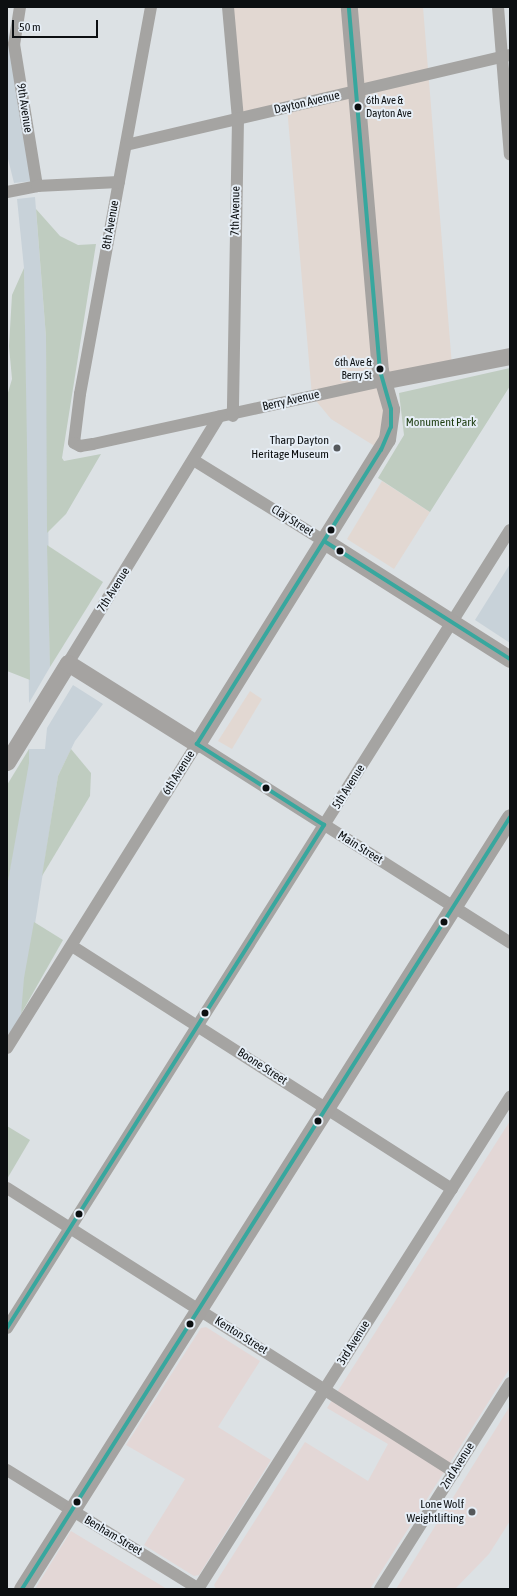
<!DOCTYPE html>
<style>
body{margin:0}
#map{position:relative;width:517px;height:1596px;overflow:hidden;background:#dce1e4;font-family:"Asap Condensed",sans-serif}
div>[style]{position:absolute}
.commercial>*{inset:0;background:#e2d8d2}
.industrial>*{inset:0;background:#e3d7d6}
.built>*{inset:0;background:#c8d2d9}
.green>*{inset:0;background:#bfccc0}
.street>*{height:12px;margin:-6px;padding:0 6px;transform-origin:6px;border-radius:6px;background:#a5a4a2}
.secondary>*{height:17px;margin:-8.5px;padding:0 8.5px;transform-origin:8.5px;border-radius:8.5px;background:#a5a3a1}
.bus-1>*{height:4px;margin:-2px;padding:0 2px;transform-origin:2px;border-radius:2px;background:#38a79e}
.dots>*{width:11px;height:11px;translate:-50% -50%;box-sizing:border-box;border:2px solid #e6eef6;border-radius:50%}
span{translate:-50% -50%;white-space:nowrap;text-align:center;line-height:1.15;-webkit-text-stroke:4px #e6eef6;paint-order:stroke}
.bus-label{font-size:11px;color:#0c0f11}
.left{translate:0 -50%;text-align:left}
.right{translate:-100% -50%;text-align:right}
.street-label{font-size:12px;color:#0c0f11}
.park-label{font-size:12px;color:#1d3d10}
.poi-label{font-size:12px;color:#0c0f11}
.frame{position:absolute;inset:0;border:8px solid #0c0f11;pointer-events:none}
.scale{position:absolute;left:12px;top:20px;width:86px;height:18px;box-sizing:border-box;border:2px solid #0c0f11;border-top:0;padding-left:5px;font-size:12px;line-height:14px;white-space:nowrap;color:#0c0f11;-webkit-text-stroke:3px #e6eef6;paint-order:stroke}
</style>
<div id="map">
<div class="commercial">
<div style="clip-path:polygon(228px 7px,423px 7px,452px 366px,382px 381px,388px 399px,381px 450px,331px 419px,312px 396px,287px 107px,238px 119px)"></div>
<div style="clip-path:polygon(382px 481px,430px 512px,394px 569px,347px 539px)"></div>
<div style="clip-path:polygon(250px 691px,262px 699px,232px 749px,218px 741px)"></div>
</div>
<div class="industrial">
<div style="clip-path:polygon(510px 1121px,510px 1368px,370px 1589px,216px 1589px,214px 1585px,305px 1442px,368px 1481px,388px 1444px,327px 1408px)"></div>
<div style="clip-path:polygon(206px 1327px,260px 1361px,218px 1427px,271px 1460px,199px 1575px,194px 1576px,144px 1545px,185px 1479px,126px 1445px,201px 1328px)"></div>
<div style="clip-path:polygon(510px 1406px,510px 1521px,489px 1554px,455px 1589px,396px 1589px)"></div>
<div style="clip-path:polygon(71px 1531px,167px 1589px,35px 1589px)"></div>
</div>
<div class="built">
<div style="clip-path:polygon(7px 24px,23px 127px,33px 181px,14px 183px,7px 155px)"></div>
<div style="clip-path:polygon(35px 197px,46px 337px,50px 667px,29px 703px,24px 268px,17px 199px)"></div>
<div style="clip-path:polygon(510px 564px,510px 643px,475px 620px)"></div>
<div style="clip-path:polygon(73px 685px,103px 704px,75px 741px,58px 776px,21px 1014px,7px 1041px,7px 887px,29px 749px,45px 749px,47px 728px)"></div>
</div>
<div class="green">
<div style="clip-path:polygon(36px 209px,60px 236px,78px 245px,96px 244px,62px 458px,64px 461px,101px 454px,66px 514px,47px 533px,46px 337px)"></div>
<div style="clip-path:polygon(24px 268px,27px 445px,30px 680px,7px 671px,7px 396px,12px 379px,9px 346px,12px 295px)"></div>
<div style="clip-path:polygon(510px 368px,510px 386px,430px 512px,378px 478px,404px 435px,399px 393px)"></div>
<div style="clip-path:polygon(47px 545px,103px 582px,50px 667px)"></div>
<div style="clip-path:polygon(29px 749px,29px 763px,7px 887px,7px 785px)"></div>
<div style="clip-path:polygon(71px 749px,91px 773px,90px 796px,42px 876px,58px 776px)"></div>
<div style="clip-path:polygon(34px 922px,63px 940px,21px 1014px,24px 978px)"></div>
<div style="clip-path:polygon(7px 1126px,30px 1140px,7px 1179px)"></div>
</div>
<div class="street">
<div style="left:20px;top:7px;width:37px;rotate:99deg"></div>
<div style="left:14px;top:44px;width:144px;rotate:80.8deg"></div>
<div style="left:151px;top:7px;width:393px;rotate:100.4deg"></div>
<div style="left:80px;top:394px;width:49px;rotate:97deg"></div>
<div style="left:74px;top:443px;width:7px;rotate:27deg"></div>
<div style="left:80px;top:446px;width:13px;rotate:-9deg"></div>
<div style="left:93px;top:444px;width:296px;rotate:-12.3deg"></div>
<div style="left:228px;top:7px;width:112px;rotate:84.9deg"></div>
<div style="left:238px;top:119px;width:297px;rotate:91deg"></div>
<div style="left:498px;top:7px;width:148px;rotate:85.4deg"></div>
<div style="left:126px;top:145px;width:394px;rotate:-13.2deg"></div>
<div style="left:7px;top:192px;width:31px;rotate:-11deg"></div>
<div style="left:37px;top:186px;width:82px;rotate:-2.8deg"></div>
<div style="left:195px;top:461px;width:152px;rotate:31.8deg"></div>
<div style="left:68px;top:663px;width:289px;rotate:-58.5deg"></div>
<div style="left:72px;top:946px;width:451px;rotate:32.6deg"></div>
<div style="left:7px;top:1048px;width:358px;rotate:-58deg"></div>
<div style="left:197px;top:744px;width:371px;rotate:32.4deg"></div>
<div style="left:7px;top:1188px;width:530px;rotate:32.43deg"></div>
<div style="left:7px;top:1328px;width:943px;rotate:-57.78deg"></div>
<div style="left:7px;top:1470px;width:226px;rotate:31.8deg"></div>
<div style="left:198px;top:1589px;width:583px;rotate:-57.62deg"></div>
<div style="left:380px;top:1589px;width:244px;rotate:-57.7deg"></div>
</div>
<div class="secondary">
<div style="left:382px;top:381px;width:130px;rotate:-11.1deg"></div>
<div style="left:324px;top:541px;width:220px;rotate:32.4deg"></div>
<div style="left:7px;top:762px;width:116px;rotate:-58.4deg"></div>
<div style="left:68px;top:663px;width:152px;rotate:32.1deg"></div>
<div style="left:197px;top:744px;width:359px;rotate:-58.1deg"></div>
<div style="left:387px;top:439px;width:30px;rotate:-82deg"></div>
<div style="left:391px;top:409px;width:40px;rotate:-106deg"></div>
<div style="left:380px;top:371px;width:365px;rotate:-94.9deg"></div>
<div style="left:22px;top:1589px;width:913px;rotate:-57.7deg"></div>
</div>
<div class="bus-1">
<div style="left:324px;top:541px;width:220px;rotate:32.4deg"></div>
<div style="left:7px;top:1328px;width:595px;rotate:-57.78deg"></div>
<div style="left:324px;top:825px;width:151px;rotate:-147.5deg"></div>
<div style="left:197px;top:744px;width:347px;rotate:-58deg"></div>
<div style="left:381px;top:450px;width:25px;rotate:-67deg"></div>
<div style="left:391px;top:427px;width:18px;rotate:-90deg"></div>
<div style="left:391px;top:409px;width:40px;rotate:-106deg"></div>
<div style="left:380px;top:371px;width:365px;rotate:-94.9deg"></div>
<div style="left:22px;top:1589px;width:913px;rotate:-57.7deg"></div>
</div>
<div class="dots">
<div style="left:358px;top:107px;background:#0c0f11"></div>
<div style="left:380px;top:369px;background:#0c0f11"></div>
<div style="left:337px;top:448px;background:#55585b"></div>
<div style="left:331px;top:530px;background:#0c0f11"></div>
<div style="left:340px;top:551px;background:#0c0f11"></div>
<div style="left:266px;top:788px;background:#0c0f11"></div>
<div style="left:444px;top:922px;background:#0c0f11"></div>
<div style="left:205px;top:1013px;background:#0c0f11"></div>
<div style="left:318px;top:1121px;background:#0c0f11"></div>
<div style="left:79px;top:1214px;background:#0c0f11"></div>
<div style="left:190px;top:1324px;background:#0c0f11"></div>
<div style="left:77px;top:1502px;background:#0c0f11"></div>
<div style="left:472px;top:1512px;background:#55585b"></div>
</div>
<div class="bus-label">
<span class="left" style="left:366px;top:107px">6th Ave &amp;<br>Dayton Ave</span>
<span class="right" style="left:372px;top:369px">6th Ave &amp;<br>Berry St</span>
</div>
<div class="street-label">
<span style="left:307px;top:103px;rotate:-13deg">Dayton Avenue</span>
<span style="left:24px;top:108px;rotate:81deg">9th Avenue</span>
<span style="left:236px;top:211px;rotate:-89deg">7th Avenue</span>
<span style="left:111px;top:225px;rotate:-80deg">8th Avenue</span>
<span style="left:291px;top:401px;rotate:-13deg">Berry Avenue</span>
<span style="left:292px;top:521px;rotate:32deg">Clay Street</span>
<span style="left:114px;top:590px;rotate:-58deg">7th Avenue</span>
<span style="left:179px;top:773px;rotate:-58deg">6th Avenue</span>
<span style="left:349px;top:787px;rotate:-58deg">5th Avenue</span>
<span style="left:360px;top:848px;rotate:32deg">Main Street</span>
<span style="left:262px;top:1067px;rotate:33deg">Boone Street</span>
<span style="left:241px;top:1336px;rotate:32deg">Kenton Street</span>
<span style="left:354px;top:1343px;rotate:-58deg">3rd Avenue</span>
<span style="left:458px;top:1466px;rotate:-58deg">2nd Avenue</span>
<span style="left:113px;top:1536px;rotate:31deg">Benham Street</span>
</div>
<div class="park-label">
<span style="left:441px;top:423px">Monument Park</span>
</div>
<div class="poi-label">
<span class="right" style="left:329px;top:448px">Tharp Dayton<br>Heritage Museum</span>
<span class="right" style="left:464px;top:1512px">Lone Wolf<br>Weightlifting</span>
</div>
<div class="frame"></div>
<div class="scale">50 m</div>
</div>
